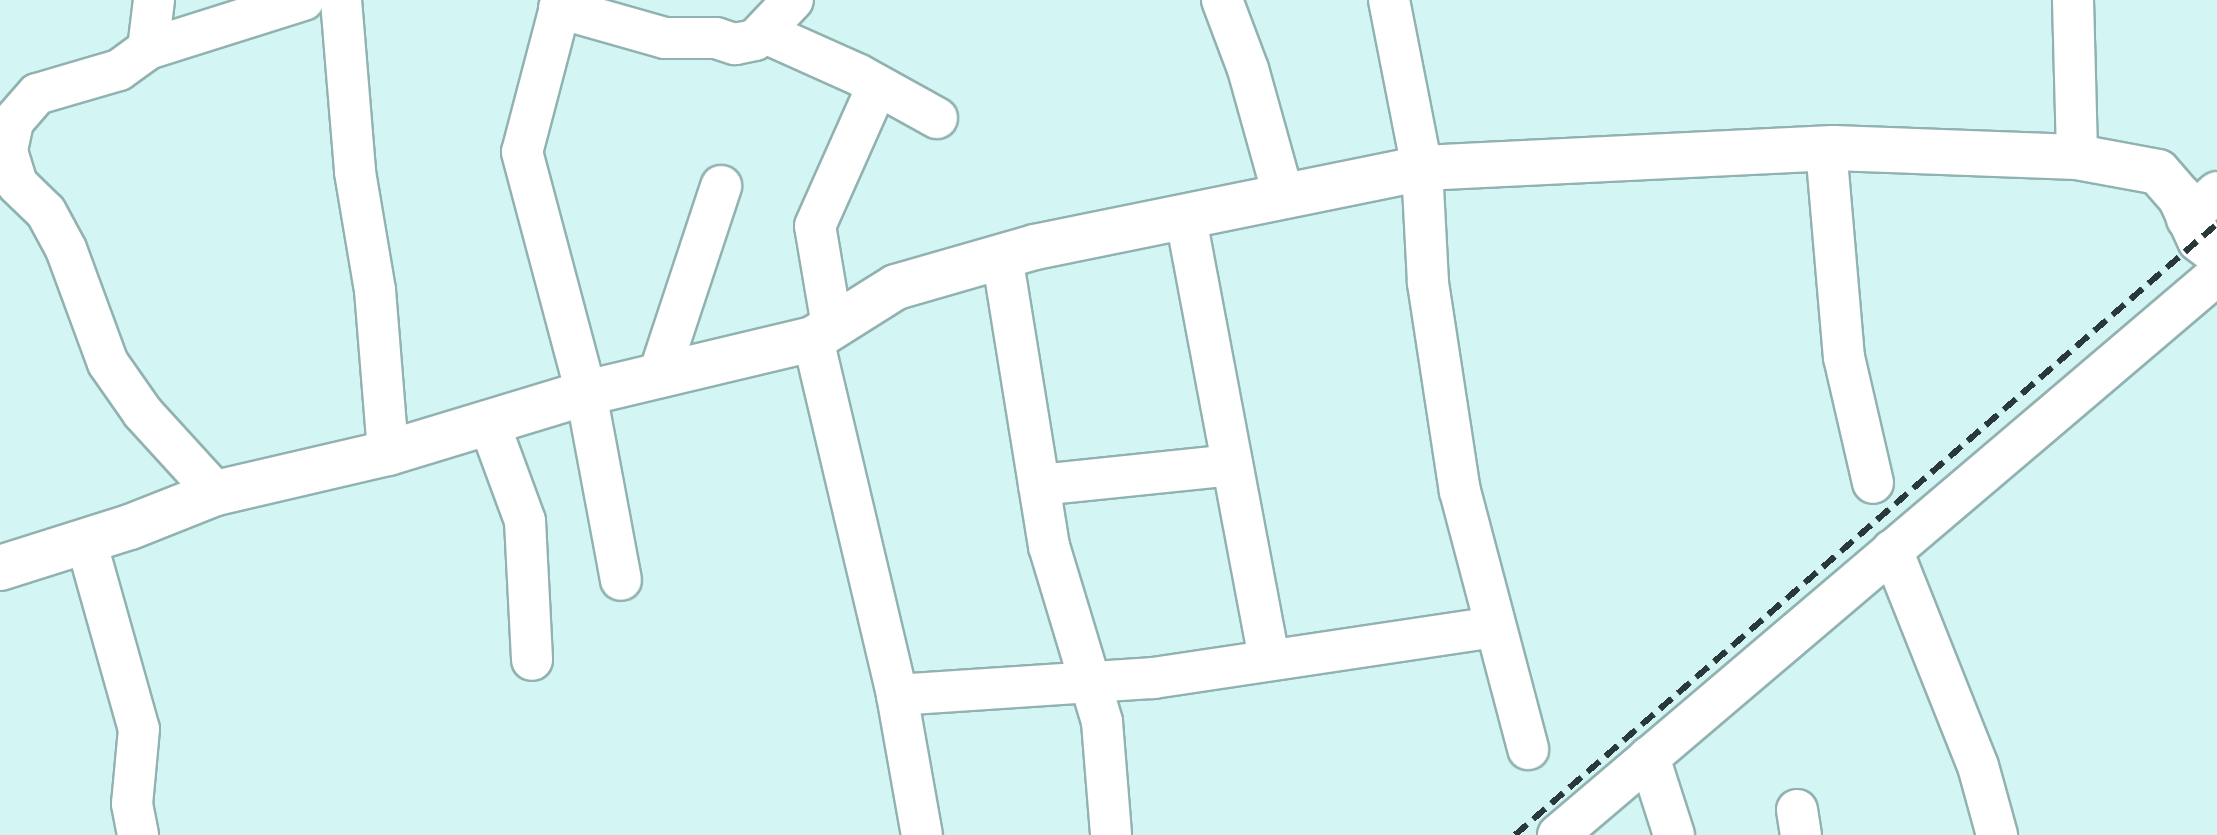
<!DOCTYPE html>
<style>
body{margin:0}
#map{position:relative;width:2217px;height:835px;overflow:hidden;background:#d3f6f5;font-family:"Crimson Pro",serif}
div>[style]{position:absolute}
.roads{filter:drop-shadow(2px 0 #91b2b1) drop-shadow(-2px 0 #91b2b1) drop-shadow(0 2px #91b2b1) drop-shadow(0 -2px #91b2b1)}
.minor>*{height:40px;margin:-20px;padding:0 20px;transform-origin:20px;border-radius:20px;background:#fff}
.tertiary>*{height:44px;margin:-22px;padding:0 22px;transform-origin:22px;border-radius:22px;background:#fff}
.rail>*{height:6px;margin-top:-3px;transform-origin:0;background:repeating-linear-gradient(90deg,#293939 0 16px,transparent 0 24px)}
span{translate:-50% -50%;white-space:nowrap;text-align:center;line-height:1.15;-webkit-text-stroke:6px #fff;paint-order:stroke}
</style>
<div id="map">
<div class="roads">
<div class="minor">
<div style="left:154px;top:0;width:49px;rotate:97deg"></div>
<div style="left:148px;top:49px;width:36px;rotate:144deg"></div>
<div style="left:119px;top:70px;width:85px;rotate:163.7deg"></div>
<div style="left:37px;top:94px;width:37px;rotate:131deg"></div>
<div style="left:13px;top:122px;width:30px;rotate:102deg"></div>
<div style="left:7px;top:151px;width:34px;rotate:73deg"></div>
<div style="left:17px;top:184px;width:40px;rotate:44deg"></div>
<div style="left:46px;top:212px;width:42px;rotate:61.6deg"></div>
<div style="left:66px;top:249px;width:121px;rotate:69.8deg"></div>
<div style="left:108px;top:363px;width:61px;rotate:55deg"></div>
<div style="left:143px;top:413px;width:108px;rotate:47.6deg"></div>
<div style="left:341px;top:0;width:173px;rotate:85.3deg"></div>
<div style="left:355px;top:172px;width:120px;rotate:80.4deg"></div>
<div style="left:375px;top:290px;width:164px;rotate:85.4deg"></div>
<div style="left:562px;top:0;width:157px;rotate:104.7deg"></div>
<div style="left:522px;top:152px;width:249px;rotate:75.1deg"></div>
<div style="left:586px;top:393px;width:190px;rotate:79.4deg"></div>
<div style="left:1222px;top:0;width:74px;rotate:69.4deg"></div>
<div style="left:1248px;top:69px;width:134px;rotate:74.4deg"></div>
<div style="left:1389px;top:0;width:171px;rotate:78.9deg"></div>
<div style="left:1422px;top:168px;width:115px;rotate:87deg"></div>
<div style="left:1428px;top:283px;width:210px;rotate:81.3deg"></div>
<div style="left:1460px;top:491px;width:267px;rotate:75.2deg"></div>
<div style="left:2073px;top:0;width:157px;rotate:88.5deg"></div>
<div style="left:559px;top:8px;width:110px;rotate:15.8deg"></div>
<div style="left:665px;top:38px;width:51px"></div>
<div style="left:716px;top:38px;width:20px;rotate:18deg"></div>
<div style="left:735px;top:44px;width:20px;rotate:-11deg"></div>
<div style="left:755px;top:40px;width:55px;rotate:-46.5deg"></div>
<div style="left:763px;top:32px;width:105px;rotate:24.1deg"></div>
<div style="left:859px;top:75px;width:89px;rotate:28.9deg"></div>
<div style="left:148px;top:49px;width:163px;rotate:-17.5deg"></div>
<div style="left:1826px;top:148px;width:210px;rotate:85.1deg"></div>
<div style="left:1844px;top:357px;width:129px;rotate:77deg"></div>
<div style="left:1186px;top:219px;width:448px;rotate:79.3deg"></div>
<div style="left:2187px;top:219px;width:40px;rotate:-42deg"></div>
<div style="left:1002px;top:256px;width:294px;rotate:80.8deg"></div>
<div style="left:1049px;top:546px;width:184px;rotate:73.2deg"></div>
<div style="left:1102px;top:722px;width:113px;rotate:85.4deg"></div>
<div style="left:832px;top:326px;width:101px;rotate:-99.6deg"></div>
<div style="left:815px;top:226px;width:152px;rotate:-66deg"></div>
<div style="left:813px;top:339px;width:366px;rotate:76.7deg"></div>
<div style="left:897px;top:695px;width:142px;rotate:79.9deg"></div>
<div style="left:659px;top:374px;width:198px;rotate:-71.7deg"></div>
<div style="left:489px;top:423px;width:104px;rotate:69.8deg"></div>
<div style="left:525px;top:521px;width:139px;rotate:87.1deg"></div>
<div style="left:1039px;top:485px;width:194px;rotate:-5.9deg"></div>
<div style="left:86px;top:541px;width:195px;rotate:74.3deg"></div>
<div style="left:139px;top:729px;width:75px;rotate:95.3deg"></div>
<div style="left:132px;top:804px;width:32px;rotate:79deg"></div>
<div style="left:1892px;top:550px;width:232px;rotate:68.3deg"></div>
<div style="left:1978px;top:766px;width:72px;rotate:74.6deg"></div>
<div style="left:897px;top:695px;width:257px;rotate:-3.8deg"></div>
<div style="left:1153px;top:678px;width:344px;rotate:-8.5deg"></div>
<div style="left:1649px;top:757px;width:82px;rotate:72.2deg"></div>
<div style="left:1797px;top:810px;width:25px;rotate:81deg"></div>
<div style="left:1558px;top:835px;width:865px;rotate:-40.36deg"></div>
</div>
<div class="tertiary">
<div style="left:0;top:568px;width:136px;rotate:-17.5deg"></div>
<div style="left:130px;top:527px;width:92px;rotate:-21.6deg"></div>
<div style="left:216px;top:493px;width:177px;rotate:-13.1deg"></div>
<div style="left:388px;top:453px;width:207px;rotate:-16.9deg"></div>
<div style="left:586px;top:393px;width:233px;rotate:-13.4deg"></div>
<div style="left:813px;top:339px;width:98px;rotate:-32.1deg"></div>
<div style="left:896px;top:287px;width:145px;rotate:-16.1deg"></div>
<div style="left:1035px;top:247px;width:395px;rotate:-11.5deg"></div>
<div style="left:1422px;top:168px;width:411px;rotate:-2.8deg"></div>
<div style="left:1833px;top:148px;width:244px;rotate:2.1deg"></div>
<div style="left:2077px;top:157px;width:82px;rotate:10.5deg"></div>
<div style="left:2158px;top:172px;width:33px;rotate:49deg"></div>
<div style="left:2180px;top:197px;width:47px;rotate:65.1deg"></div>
<div style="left:2200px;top:240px;width:21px;rotate:37deg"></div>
</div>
</div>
<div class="rail">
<div style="left:1515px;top:835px;width:931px;rotate:-41.04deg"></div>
</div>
</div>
